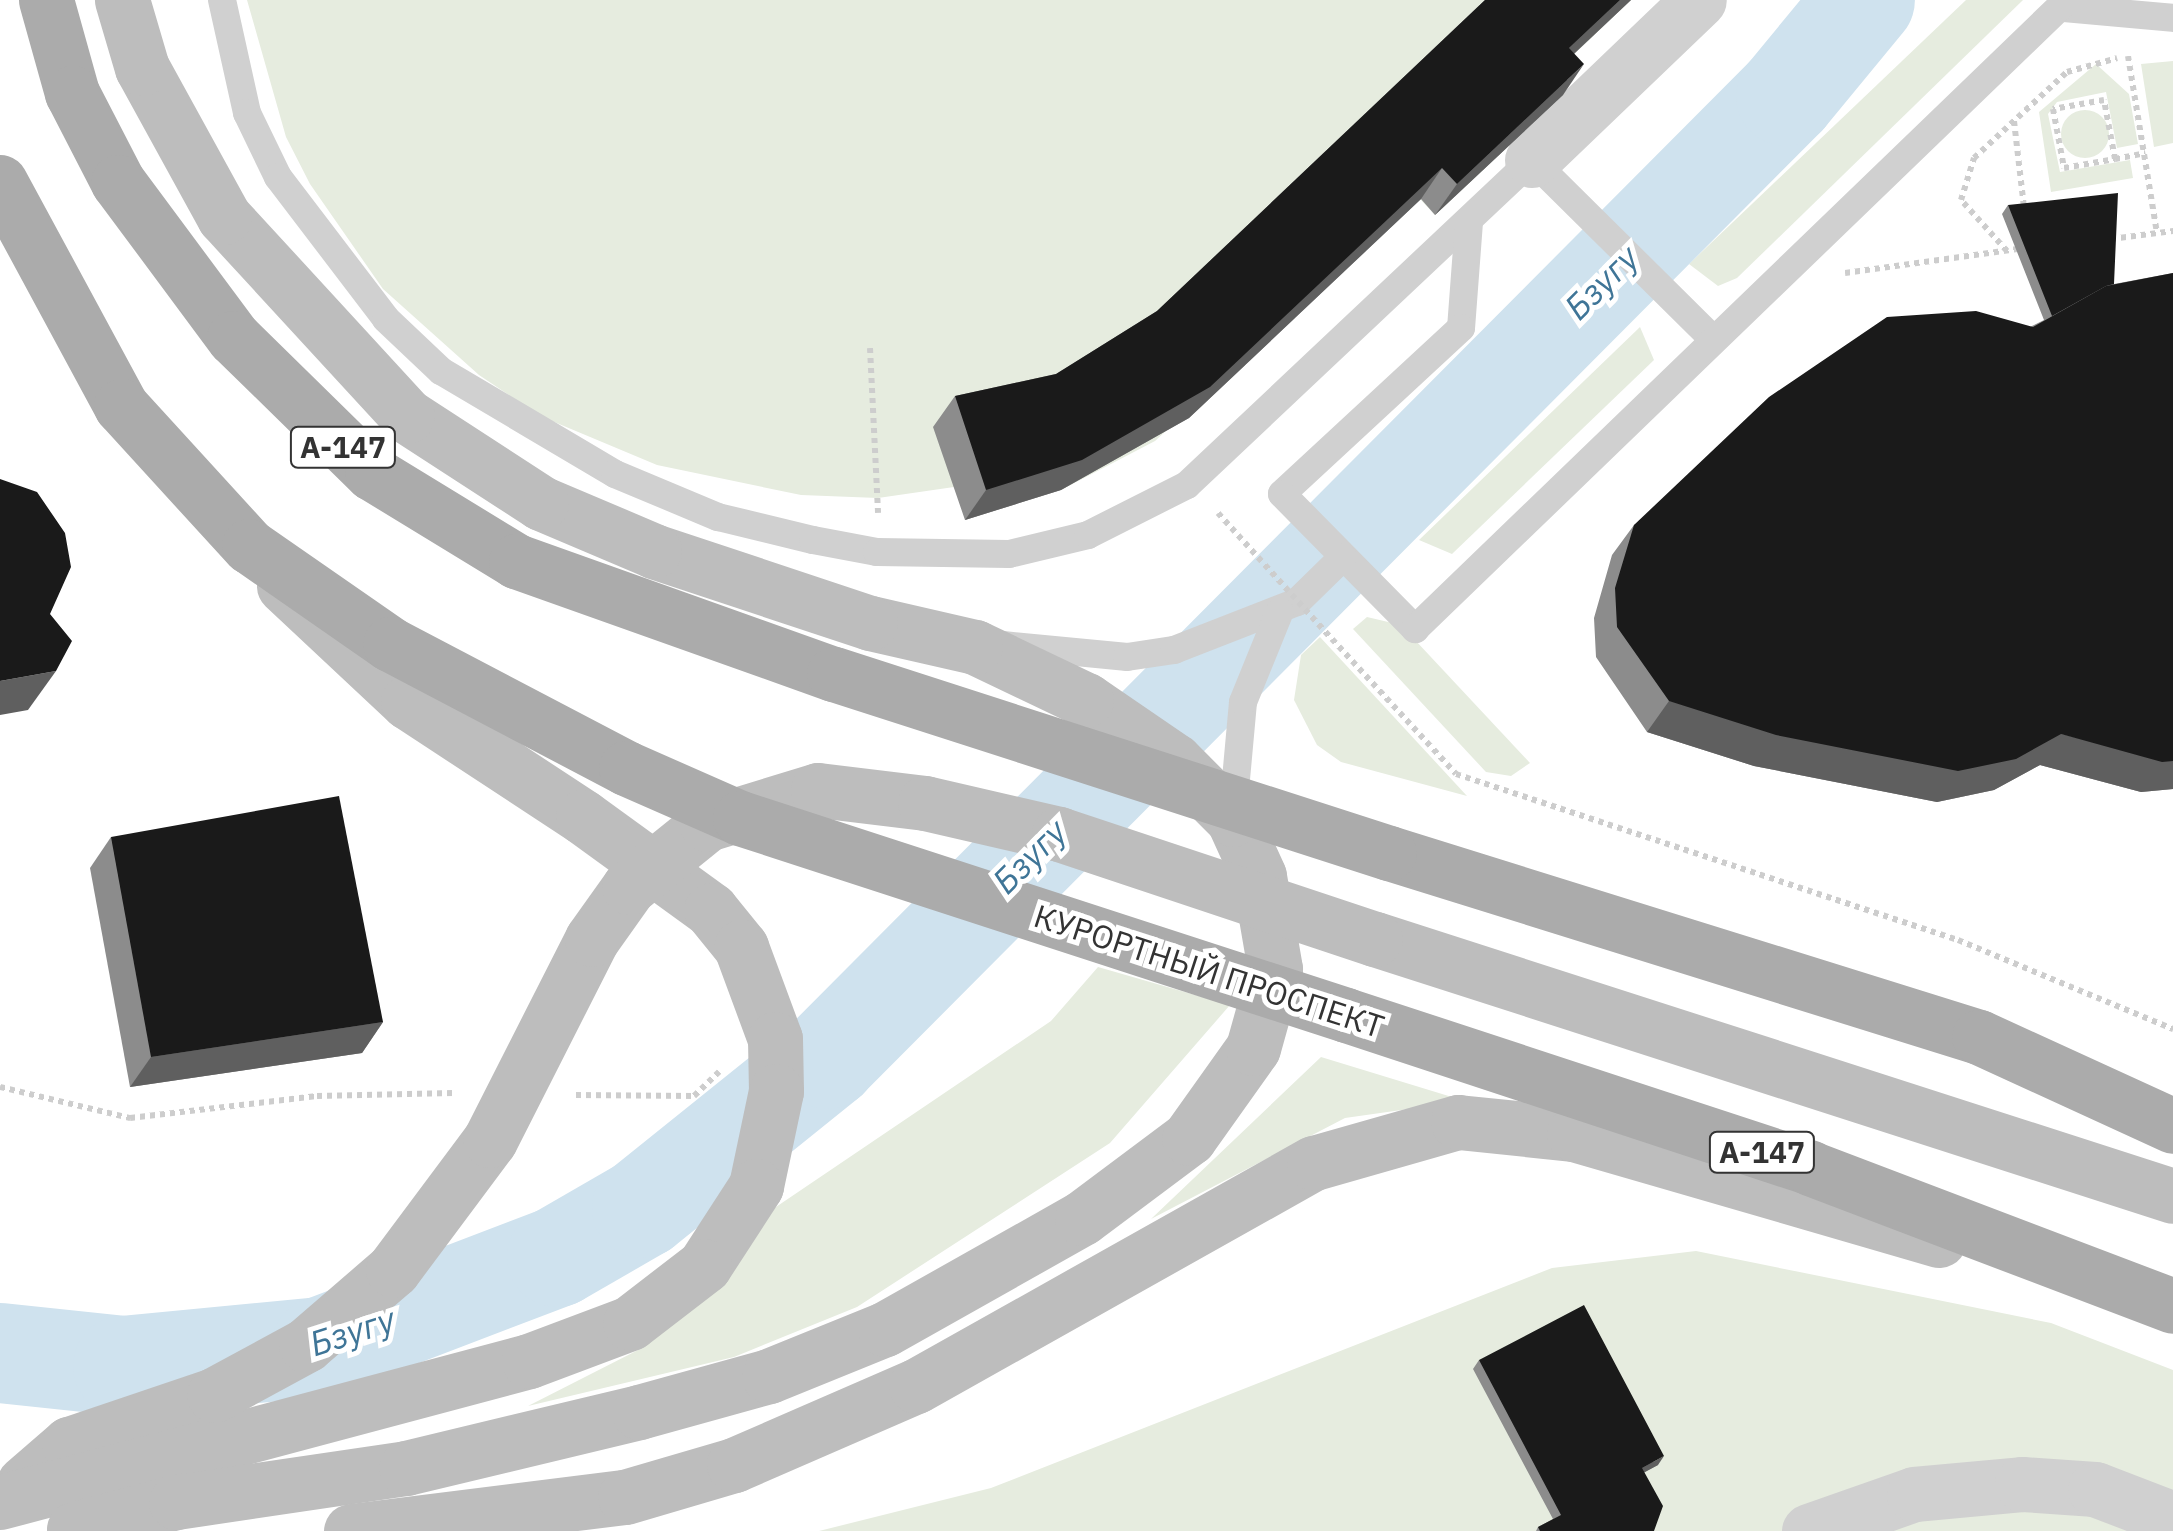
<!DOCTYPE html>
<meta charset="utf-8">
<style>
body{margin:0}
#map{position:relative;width:2173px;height:1531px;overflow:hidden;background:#fff;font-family:"IBM Plex Sans",sans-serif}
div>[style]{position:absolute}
.green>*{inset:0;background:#e6ecdf}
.round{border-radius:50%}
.river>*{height:100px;margin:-50px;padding:0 50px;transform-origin:50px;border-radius:50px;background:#cfe2ee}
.path>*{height:6px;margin-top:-3px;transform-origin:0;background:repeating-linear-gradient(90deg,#cdcdcd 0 5px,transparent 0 10px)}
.lane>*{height:28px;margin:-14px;padding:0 14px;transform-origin:14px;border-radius:14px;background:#d0d0d0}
.street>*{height:55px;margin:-27.5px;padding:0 27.5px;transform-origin:27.5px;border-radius:27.5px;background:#d0d0d0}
.secondary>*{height:55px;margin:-27.5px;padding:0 27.5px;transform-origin:27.5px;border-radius:27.5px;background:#bdbdbd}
.primary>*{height:55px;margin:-27.5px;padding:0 27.5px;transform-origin:27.5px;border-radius:27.5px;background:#ababab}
.path-bridge>*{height:6px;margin-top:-3px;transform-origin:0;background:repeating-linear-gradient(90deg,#cdcdcd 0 5px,transparent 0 10px)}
.secondary-bridge>*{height:55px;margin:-27.5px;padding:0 27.5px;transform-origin:27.5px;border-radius:27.5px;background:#bdbdbd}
.primary-bridge>*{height:55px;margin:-27.5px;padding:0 27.5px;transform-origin:27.5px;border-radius:27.5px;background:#ababab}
.wall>*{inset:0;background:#8c8c8c}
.shaded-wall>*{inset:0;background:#5f5f5f}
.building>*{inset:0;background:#1a1a1a}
span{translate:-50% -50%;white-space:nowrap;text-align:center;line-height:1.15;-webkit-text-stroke:10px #fff;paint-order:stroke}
.shield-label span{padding:2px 8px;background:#fff;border:2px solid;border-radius:8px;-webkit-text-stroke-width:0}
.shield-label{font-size:30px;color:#333;font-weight:700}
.street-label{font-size:32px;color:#333}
.water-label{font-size:35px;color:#3f7597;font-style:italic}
</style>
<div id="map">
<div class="green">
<div style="clip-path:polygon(247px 0,1631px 0,1548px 79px,1563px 95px,1435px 215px,1420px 199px,1155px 441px,1061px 490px,954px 487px,878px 498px,801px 495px,657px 465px,540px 416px,479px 375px,383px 289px,310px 184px,286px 137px)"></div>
<div style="clip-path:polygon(1966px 0,2023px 0,1737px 278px,1718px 286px,1689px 264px)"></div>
<div style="clip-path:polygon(2173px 61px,2173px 143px,2154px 147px,2141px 64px)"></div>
<div style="clip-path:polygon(2096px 64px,2129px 94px,2138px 144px,2117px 148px,2106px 92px,2057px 102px,2048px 114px,2060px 172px,2130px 160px,2133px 178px,2051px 192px,2039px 112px)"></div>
<div class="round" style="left:2061px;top:110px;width:48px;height:48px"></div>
<div style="clip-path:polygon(1640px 327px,1654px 360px,1452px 554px,1419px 540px)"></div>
<div style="clip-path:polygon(1367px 617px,1401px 625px,1530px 763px,1511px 776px,1486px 772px,1353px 629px)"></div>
<div style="clip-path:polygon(1320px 637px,1467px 796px,1341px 762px,1317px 745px,1294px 700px,1301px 655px)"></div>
<div style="clip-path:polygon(1098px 967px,1230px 1005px,1110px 1143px,857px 1307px,734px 1357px,528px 1406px,640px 1349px,718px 1283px,770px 1211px,1051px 1021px)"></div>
<div style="clip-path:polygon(1321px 1057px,1465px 1101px,1345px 1118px,1151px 1219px)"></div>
<div style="clip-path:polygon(1696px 1251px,2051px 1323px,2173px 1370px,2173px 1531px,819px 1531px,991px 1488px,1552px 1268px)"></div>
</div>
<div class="river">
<div style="left:0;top:1353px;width:124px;rotate:6deg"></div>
<div style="left:123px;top:1366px;width:199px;rotate:-5.5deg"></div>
<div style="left:321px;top:1347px;width:253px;rotate:-20.9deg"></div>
<div style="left:557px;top:1257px;width:98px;rotate:-30deg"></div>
<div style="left:642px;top:1208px;width:238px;rotate:-38.8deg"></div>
<div style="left:827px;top:1059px;width:1359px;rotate:-45.12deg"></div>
<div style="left:1786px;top:96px;width:124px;rotate:-50.5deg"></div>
</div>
<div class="path">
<div style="left:2128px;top:56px;width:179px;rotate:80.7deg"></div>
<div style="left:2014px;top:121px;width:87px;rotate:83.4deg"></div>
<div style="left:2115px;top:159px;width:60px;rotate:-100.6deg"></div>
<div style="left:2104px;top:100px;width:52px;rotate:170deg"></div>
<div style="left:2053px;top:109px;width:60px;rotate:79.4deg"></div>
<div style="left:2064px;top:168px;width:52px;rotate:-10deg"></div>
<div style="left:2115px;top:159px;width:31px;rotate:-11deg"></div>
<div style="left:2111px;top:239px;width:63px;rotate:-7.4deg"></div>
<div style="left:2007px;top:251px;width:69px;rotate:-132deg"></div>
<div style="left:1961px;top:200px;width:44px;rotate:-72.8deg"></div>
<div style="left:1974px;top:158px;width:127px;rotate:-42.8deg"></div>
<div style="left:2067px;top:72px;width:52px;rotate:-15.6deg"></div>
<div style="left:1845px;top:273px;width:174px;rotate:-7.9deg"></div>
<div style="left:870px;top:348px;width:165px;rotate:87.2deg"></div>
<div style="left:1332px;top:639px;width:183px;rotate:47.4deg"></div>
<div style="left:1456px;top:774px;width:529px;rotate:18.3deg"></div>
<div style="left:1958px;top:940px;width:233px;rotate:22.5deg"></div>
<div style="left:0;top:1087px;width:134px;rotate:13.4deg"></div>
<div style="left:130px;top:1118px;width:188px;rotate:-6.7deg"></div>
<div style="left:317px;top:1096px;width:136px;rotate:-1.3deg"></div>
<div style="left:576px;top:1095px;width:118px;rotate:0.5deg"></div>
<div style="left:694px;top:1096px;width:35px;rotate:-44deg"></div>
</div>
<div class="lane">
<div style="left:222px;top:0;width:116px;rotate:77.5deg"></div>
<div style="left:247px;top:113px;width:71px;rotate:64.2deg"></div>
<div style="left:278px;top:177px;width:178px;rotate:52.7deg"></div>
<div style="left:386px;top:319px;width:76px;rotate:43.4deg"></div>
<div style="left:441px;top:371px;width:202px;rotate:30.6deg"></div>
<div style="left:615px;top:474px;width:112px;rotate:22.7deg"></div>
<div style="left:718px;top:517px;width:98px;rotate:13.6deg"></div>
<div style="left:813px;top:540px;width:65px;rotate:10.6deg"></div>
<div style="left:877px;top:552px;width:132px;rotate:0.9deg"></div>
<div style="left:1009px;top:554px;width:81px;rotate:-13.5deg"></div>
<div style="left:1088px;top:535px;width:111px;rotate:-26.8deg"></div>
<div style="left:1187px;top:485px;width:474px;rotate:-43.3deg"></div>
<div style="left:1532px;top:160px;width:255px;rotate:44.7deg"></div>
<div style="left:2064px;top:8px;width:109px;rotate:5.2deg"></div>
<div style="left:1469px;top:222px;width:106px;rotate:94.3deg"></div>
<div style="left:1461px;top:328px;width:244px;rotate:137.2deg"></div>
<div style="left:1282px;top:494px;width:190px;rotate:45.4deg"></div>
<div style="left:1415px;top:629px;width:906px;rotate:-43.97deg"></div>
<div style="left:1003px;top:645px;width:125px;rotate:5.5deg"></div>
<div style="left:1127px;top:657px;width:48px;rotate:-8.5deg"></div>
<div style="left:1174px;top:650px;width:132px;rotate:-21.3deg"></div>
<div style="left:1297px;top:602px;width:64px;rotate:-44.4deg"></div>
<div style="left:1233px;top:812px;width:110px;rotate:-84.8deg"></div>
<div style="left:1243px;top:702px;width:98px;rotate:-67.9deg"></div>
</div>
<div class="street">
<div style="left:1532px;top:160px;width:231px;rotate:-43.8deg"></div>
<div style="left:1809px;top:1531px;width:111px;rotate:-19.4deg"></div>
<div style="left:1914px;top:1494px;width:108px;rotate:-5.3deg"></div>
<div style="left:2022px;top:1484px;width:73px;rotate:3.9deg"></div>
<div style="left:2095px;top:1489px;width:84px;rotate:21deg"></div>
</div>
<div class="secondary">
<div style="left:284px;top:586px;width:170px;rotate:43.1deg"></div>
<div style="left:408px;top:702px;width:209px;rotate:33.3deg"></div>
<div style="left:1375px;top:939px;width:838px;rotate:17.85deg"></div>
<div style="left:24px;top:1483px;width:60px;rotate:-40.9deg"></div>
<div style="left:69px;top:1444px;width:153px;rotate:-18.7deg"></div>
<div style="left:0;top:1502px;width:547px;rotate:-14.92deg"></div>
<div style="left:529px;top:1361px;width:108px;rotate:-20.6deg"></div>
<div style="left:74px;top:1529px;width:106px;rotate:-14.8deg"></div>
<div style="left:176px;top:1502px;width:232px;rotate:-8.4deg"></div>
<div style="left:406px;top:1468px;width:240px;rotate:-13.5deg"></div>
<div style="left:639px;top:1412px;width:135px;rotate:-15.5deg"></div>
<div style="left:769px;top:1376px;width:125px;rotate:-22.1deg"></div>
<div style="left:885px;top:1329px;width:226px;rotate:-29.4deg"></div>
<div style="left:1082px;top:1218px;width:134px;rotate:-36.8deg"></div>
<div style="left:1189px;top:1138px;width:110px;rotate:-54.6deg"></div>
<div style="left:1253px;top:1048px;width:82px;rotate:-74.4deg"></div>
<div style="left:1275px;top:969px;width:94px;rotate:-99.8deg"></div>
<div style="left:1259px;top:876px;width:63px;rotate:-114.5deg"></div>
<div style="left:1233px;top:819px;width:82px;rotate:-135deg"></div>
<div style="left:1175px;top:761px;width:108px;rotate:-145.6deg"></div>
<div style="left:1086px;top:700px;width:123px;rotate:-154.5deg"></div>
<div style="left:975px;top:647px;width:108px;rotate:-167.1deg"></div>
<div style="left:870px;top:623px;width:228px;rotate:-161.6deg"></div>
<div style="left:654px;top:551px;width:123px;rotate:-157deg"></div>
<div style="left:541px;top:503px;width:160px;rotate:-147deg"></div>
<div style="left:407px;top:416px;width:270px;rotate:-132.6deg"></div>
<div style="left:224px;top:217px;width:170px;rotate:-118.8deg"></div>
<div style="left:142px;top:68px;width:71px;rotate:-106.4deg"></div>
<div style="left:351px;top:1531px;width:276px;rotate:-7.1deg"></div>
<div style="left:625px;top:1497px;width:114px;rotate:-16.4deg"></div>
<div style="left:734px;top:1465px;width:198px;rotate:-23.5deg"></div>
<div style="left:916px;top:1386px;width:456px;rotate:-29.3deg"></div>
<div style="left:1314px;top:1163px;width:150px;rotate:-15.9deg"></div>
<div style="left:1458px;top:1122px;width:117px;rotate:5.9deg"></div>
<div style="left:1574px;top:1134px;width:380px;rotate:16.2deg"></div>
</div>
<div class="primary">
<div style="left:46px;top:0;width:97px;rotate:74.4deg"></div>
<div style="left:72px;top:93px;width:100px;rotate:62.7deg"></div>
<div style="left:118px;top:182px;width:194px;rotate:53.4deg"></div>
<div style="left:234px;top:338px;width:193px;rotate:44.4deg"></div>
<div style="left:372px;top:473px;width:169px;rotate:31.4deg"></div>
<div style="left:516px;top:561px;width:337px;rotate:19.6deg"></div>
<div style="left:0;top:182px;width:255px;rotate:61.6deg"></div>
<div style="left:121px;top:406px;width:190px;rotate:47.6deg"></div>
<div style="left:249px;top:546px;width:172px;rotate:34.8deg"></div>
<div style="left:390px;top:644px;width:267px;rotate:27.7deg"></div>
<div style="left:1389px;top:853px;width:618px;rotate:17.32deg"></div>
<div style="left:1979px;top:1037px;width:213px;rotate:24.6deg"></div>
<div style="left:1346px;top:1015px;width:489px;rotate:18.2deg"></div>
<div style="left:1810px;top:1168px;width:388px;rotate:20.8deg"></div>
</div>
<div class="path-bridge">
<div style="left:1218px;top:513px;width:170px;rotate:47.9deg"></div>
</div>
<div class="secondary-bridge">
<div style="left:583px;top:817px;width:158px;rotate:36deg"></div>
<div style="left:711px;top:910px;width:48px;rotate:51deg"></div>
<div style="left:741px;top:947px;width:98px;rotate:69.7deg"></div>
<div style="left:775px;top:1039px;width:52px;rotate:88.9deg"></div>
<div style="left:776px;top:1091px;width:97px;rotate:101.9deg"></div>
<div style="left:756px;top:1186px;width:95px;rotate:123deg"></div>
<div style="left:704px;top:1266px;width:93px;rotate:142.4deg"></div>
<div style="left:214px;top:1395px;width:105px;rotate:-28.5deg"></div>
<div style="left:306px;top:1345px;width:115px;rotate:-40.8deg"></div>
<div style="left:393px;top:1270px;width:162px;rotate:-53.3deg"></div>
<div style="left:490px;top:1140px;width:225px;rotate:-63.1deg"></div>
<div style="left:592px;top:939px;width:64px;rotate:-54.6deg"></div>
<div style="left:629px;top:887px;width:100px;rotate:-38.9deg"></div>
<div style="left:707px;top:824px;width:116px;rotate:-17deg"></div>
<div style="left:818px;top:790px;width:108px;rotate:6.9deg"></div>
<div style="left:925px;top:803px;width:138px;rotate:13deg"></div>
<div style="left:1059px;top:834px;width:333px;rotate:18.4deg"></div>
</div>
<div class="primary-bridge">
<div style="left:834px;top:674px;width:583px;rotate:17.88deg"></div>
<div style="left:626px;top:768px;width:124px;rotate:23.7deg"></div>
<div style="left:740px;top:818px;width:637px;rotate:18.01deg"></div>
</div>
<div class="wall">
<div style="clip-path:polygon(1485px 0,1631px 0,1574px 54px,1563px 95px,1435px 215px,1421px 199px,1189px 418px,1061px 490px,965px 520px,933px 427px,955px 396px,1056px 374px,1157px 311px)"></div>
<div style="clip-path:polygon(2008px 205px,2114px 284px,2173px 273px,2173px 789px,2141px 792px,2040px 765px,1994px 790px,1937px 802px,1754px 766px,1647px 732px,1596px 657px,1594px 618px,1612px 555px,1634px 525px,2044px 320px,2002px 214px)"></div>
<div style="clip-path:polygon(111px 837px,383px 1022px,362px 1053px,130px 1087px,90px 868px)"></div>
<div style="clip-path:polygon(1479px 1360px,1658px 1465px,1644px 1472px,1654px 1531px,1536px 1531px,1538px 1527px,1553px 1519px,1473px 1369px)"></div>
</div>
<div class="shaded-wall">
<div style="clip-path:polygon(1620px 0,1631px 0,1547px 79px,1569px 48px)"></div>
<div style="clip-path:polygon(1584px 64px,1563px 95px,1435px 215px,1457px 184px)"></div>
<div style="clip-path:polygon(1442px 168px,1421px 199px,1189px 418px,1061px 490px,965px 520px,986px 490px)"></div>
<div style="clip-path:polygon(56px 671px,28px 710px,0 715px,0 681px)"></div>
<div style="clip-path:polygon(1669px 701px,2061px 734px,2173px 761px,2173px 789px,2141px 792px,2040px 765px,1994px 790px,1937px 802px,1754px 766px,1647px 732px)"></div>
<div style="clip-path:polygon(383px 1022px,362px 1053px,130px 1087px,151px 1057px)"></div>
<div style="clip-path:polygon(1664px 1456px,1658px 1465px,1636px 1477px,1642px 1468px)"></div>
</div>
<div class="building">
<div style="clip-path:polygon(1485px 0,1620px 0,1569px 48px,1584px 64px,1457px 184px,1442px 168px,1210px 387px,1082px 460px,986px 490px,955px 396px,1056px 374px,1157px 311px)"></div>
<div style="clip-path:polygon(2118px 193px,2114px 284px,2106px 286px,2052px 316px,2008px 205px)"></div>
<div style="clip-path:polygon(2173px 273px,2173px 761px,2162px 762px,2061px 734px,2016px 759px,1958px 771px,1776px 735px,1669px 701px,1617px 627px,1615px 588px,1634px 525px,1769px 397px,1887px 317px,1976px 311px,2033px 327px,2106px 286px)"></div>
<div style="clip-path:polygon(0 479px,37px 492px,65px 533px,71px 567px,50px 614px,72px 641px,56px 671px,0 681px)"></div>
<div style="clip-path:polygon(339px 796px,383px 1022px,151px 1057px,111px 837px)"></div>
<div style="clip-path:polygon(1584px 1305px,1664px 1456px,1642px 1468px,1663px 1506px,1654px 1531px,1540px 1531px,1538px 1527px,1561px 1515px,1479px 1360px)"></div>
</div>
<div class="shield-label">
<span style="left:343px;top:447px">А-147</span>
<span style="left:1762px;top:1152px">А-147</span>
</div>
<div class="street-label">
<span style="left:1209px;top:971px;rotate:18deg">КУРОРТНЫЙ ПРОСПЕКТ</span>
</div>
<div class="water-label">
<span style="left:1601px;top:282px;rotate:-45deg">Бзугу</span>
<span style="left:1029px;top:856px;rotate:-45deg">Бзугу</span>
<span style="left:352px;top:1331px;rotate:-18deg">Бзугу</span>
</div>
</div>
